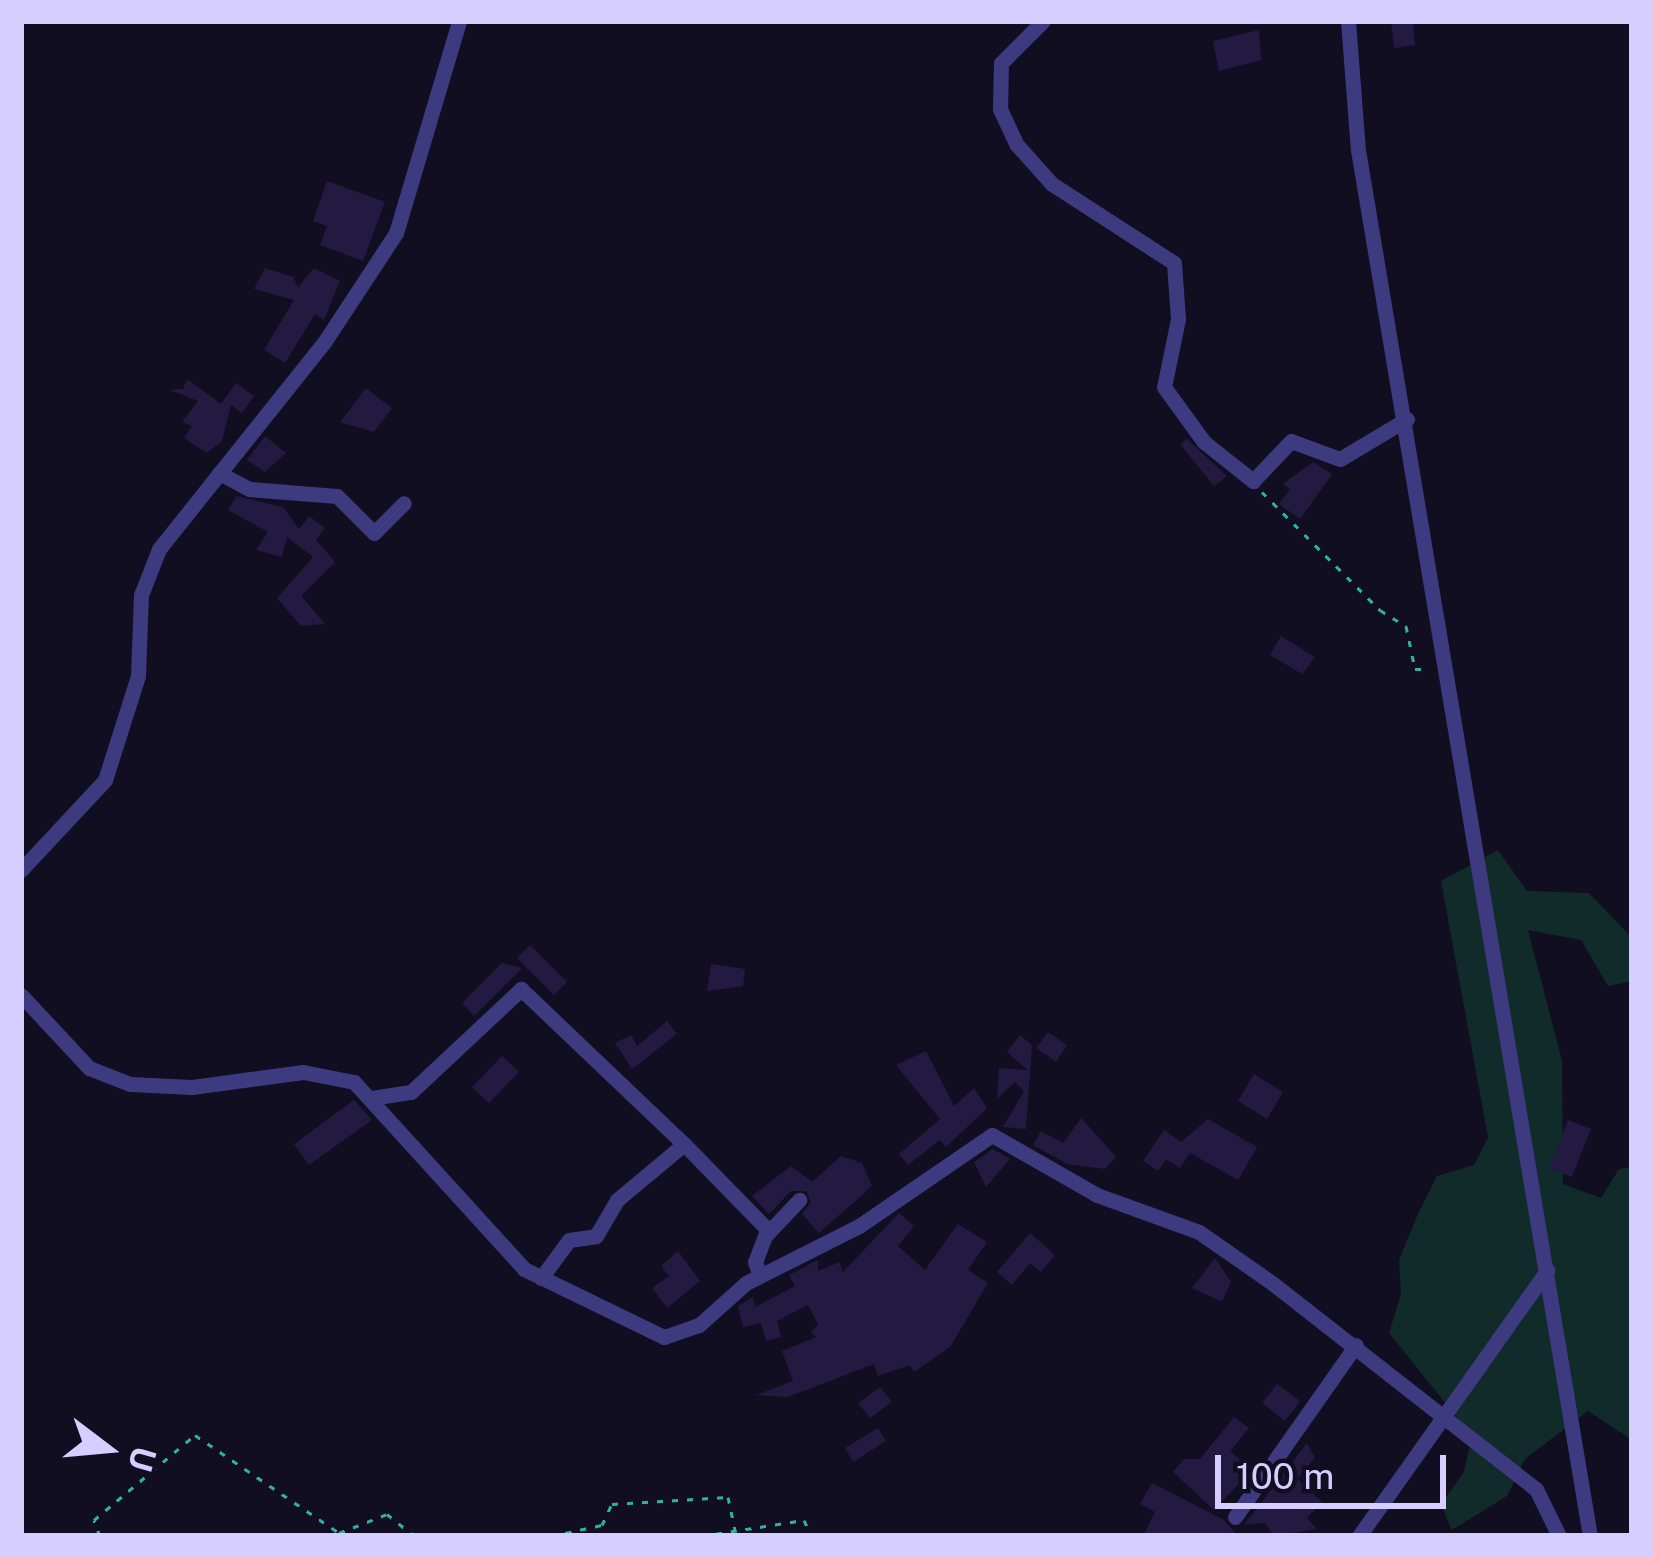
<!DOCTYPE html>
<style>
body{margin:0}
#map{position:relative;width:1653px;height:1557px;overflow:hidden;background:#110e21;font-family:"Public Sans",sans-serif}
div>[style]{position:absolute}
.green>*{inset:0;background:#112b2a}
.building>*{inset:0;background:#231a41}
.path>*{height:3px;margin-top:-1.5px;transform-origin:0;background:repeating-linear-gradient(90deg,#31b0aa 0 6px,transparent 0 15px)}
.street>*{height:15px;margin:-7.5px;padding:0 7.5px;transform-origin:7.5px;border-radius:7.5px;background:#3d3a7f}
span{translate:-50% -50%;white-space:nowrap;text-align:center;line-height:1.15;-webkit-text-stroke:10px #110e21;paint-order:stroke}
.frame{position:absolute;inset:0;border:24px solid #d5cefe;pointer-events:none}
.north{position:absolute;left:48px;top:1389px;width:120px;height:120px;-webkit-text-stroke:9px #110e21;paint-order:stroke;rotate:106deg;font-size:33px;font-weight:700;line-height:48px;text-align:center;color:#d5cefe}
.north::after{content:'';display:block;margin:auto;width:42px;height:54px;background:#d5cefe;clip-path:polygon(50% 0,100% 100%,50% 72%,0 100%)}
.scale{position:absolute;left:1215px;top:1455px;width:231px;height:54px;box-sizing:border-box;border:6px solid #d5cefe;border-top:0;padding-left:15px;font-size:36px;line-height:42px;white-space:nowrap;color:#d5cefe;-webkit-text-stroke:9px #110e21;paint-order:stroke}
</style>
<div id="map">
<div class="green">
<div style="clip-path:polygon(1498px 850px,1527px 891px,1589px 893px,1631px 937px,1632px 981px,1608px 986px,1581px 940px,1528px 930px,1562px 1061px,1563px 1184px,1601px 1198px,1619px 1169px,1632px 1167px,1632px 1440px,1588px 1411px,1525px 1459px,1507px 1496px,1452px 1530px,1441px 1504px,1464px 1472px,1472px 1436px,1389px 1333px,1401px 1294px,1399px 1260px,1418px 1214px,1437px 1176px,1474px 1165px,1488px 1137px,1441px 881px)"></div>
</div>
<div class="building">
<div style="clip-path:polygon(1391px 21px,1413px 21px,1415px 45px,1394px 48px)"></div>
<div style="clip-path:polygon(1259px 30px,1261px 60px,1219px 71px,1213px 41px)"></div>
<div style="clip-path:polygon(327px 181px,385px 202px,363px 261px,320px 245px,327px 226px,313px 221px)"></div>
<div style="clip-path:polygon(265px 268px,293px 277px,298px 287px,314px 268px,340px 281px,324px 320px,315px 314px,285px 363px,264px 350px,294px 300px,254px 289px)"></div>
<div style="clip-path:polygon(187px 379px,221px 404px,236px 383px,254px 396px,242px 413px,231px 405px,222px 441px,207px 453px,184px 438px,192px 426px,182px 422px,198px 401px,170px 390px,183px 389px)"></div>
<div style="clip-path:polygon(366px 388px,392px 408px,374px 432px,340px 422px)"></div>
<div style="clip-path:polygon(265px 436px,286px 453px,265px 472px,247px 460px)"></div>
<div style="clip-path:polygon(1187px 439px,1227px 476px,1214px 486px,1180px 444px)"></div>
<div style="clip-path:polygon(1313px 462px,1332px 474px,1300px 519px,1279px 504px,1290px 489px,1283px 484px)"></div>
<div style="clip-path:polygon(236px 496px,283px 507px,299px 529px,309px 516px,325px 528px,316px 540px,335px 562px,301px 596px,325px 624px,301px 626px,277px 598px,313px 557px,287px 537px,282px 557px,256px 550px,268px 532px,228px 510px)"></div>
<div style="clip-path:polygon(1281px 636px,1315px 657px,1302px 674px,1270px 655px)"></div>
<div style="clip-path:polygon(530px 945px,567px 982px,554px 995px,517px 958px)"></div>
<div style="clip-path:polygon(502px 963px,522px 968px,474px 1016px,462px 1003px)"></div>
<div style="clip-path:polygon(711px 964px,745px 969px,743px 986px,707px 991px)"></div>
<div style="clip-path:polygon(667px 1021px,677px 1034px,632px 1069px,615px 1043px,631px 1035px,637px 1046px)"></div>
<div style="clip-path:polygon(1048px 1032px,1067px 1045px,1056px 1062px,1036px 1048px)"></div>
<div style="clip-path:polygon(1020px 1035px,1032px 1045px,1026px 1129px,1003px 1127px,1024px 1091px,1015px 1082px,997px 1099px,999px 1068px,1028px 1070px,1007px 1052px)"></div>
<div style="clip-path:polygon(926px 1051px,954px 1106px,974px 1088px,987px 1108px,946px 1147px,940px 1140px,908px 1165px,899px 1154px,940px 1119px,896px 1065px)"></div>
<div style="clip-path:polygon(502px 1056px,519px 1072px,489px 1103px,472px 1087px)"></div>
<div style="clip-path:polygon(1254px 1074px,1283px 1092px,1267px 1119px,1238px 1101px)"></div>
<div style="clip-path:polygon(354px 1100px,372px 1120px,309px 1165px,294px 1144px)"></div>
<div style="clip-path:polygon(1081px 1118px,1116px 1157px,1105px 1169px,1067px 1164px,1033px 1145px,1041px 1131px,1063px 1143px)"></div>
<div style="clip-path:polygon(1208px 1119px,1257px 1147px,1238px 1180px,1190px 1153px,1180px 1168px,1166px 1159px,1158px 1171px,1143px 1161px,1164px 1130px,1181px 1142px)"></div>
<div style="clip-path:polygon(1568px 1120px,1591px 1129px,1572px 1177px,1549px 1168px)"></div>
<div style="clip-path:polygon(993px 1149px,1010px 1159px,986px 1187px,974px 1162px)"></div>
<div style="clip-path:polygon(841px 1156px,862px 1163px,872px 1186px,819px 1233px,802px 1214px,811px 1202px,806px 1191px,791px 1191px,769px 1214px,752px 1196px,791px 1166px,812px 1182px)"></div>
<div style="clip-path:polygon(899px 1213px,914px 1226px,898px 1246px,925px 1270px,958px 1224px,987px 1242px,968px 1270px,988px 1283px,950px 1347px,914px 1372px,910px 1365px,878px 1376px,874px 1364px,788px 1397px,756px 1395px,793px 1381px,782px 1351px,816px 1337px,811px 1332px,818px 1324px,808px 1305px,777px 1321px,781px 1337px,766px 1341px,761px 1323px,743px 1327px,738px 1306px,753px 1297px,755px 1307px,795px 1286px,789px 1275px,818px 1260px,818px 1271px,840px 1262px,842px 1273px)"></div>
<div style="clip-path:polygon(1030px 1233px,1055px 1255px,1041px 1272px,1030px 1263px,1012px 1285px,997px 1272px)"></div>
<div style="clip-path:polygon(678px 1251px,700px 1281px,667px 1308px,652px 1288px,669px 1276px,661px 1266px)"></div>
<div style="clip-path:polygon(1215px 1258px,1231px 1282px,1222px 1302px,1192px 1288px)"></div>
<div style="clip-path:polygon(1277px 1384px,1300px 1401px,1285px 1421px,1262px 1403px)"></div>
<div style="clip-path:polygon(880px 1387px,892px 1402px,870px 1418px,858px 1403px)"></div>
<div style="clip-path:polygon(1234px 1417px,1249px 1428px,1230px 1451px,1252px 1470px,1214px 1510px,1173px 1472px,1184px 1459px,1200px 1459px)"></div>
<div style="clip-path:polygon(878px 1428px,886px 1441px,853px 1462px,845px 1448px)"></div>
<div style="clip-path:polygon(1307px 1443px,1315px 1458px,1297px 1479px,1322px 1502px,1307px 1518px,1317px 1529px,1274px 1536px,1265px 1523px,1244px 1525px)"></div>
<div style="clip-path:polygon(1152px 1483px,1224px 1520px,1238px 1536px,1143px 1536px,1155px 1512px,1140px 1504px)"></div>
</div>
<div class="path">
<div style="left:1262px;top:492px;width:167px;rotate:45deg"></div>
<div style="left:1380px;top:610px;width:31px;rotate:32deg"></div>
<div style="left:1406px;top:626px;width:44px;rotate:78.2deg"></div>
<div style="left:1415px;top:669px;width:13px"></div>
<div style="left:100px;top:1536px;width:17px;rotate:-111deg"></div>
<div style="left:94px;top:1520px;width:132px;rotate:-40.1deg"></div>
<div style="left:195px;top:1435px;width:174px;rotate:34.2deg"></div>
<div style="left:339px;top:1533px;width:52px;rotate:-21.6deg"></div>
<div style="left:387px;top:1514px;width:35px;rotate:39deg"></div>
<div style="left:551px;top:1536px;width:52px;rotate:-12.2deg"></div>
<div style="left:602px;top:1525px;width:23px;rotate:-65deg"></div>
<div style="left:612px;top:1504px;width:116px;rotate:-3.5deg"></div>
<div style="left:728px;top:1497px;width:35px;rotate:78deg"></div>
<div style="left:701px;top:1536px;width:104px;rotate:-8.8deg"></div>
<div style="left:804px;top:1520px;width:17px;rotate:66deg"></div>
</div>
<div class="street">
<div style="left:1043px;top:21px;width:59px;rotate:135deg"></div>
<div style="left:1001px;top:63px;width:46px;rotate:91.2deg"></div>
<div style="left:1000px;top:109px;width:40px;rotate:65deg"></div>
<div style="left:1017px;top:145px;width:52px;rotate:48.1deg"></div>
<div style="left:1052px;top:184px;width:145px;rotate:32.9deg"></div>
<div style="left:1174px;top:263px;width:56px;rotate:85.9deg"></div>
<div style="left:1178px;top:319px;width:69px;rotate:101.6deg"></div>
<div style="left:1164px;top:387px;width:68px;rotate:54deg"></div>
<div style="left:1204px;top:442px;width:63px;rotate:38.5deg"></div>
<div style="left:1253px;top:481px;width:55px;rotate:-46.5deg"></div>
<div style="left:1291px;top:441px;width:52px;rotate:20.2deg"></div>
<div style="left:1340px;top:459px;width:78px;rotate:-30.8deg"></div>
<div style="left:1348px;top:21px;width:129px;rotate:85.6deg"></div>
<div style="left:1358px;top:150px;width:1405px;rotate:80.5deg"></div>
<div style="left:219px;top:473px;width:34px;rotate:28deg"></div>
<div style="left:249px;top:489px;width:88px;rotate:4.5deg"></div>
<div style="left:337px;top:496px;width:52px;rotate:45deg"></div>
<div style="left:374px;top:533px;width:42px;rotate:-45deg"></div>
<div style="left:21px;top:870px;width:123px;rotate:-47deg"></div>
<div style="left:105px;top:780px;width:109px;rotate:-72.4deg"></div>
<div style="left:138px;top:676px;width:81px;rotate:-87.9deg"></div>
<div style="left:141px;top:595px;width:49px;rotate:-68.6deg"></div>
<div style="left:159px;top:549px;width:266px;rotate:-51.4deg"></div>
<div style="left:325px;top:341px;width:129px;rotate:-56.7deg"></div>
<div style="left:396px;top:233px;width:221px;rotate:-73.4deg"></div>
<div style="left:21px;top:995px;width:100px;rotate:47deg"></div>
<div style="left:89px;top:1068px;width:44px;rotate:21.3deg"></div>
<div style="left:130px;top:1084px;width:62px;rotate:2.8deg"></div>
<div style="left:192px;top:1087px;width:112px;rotate:-7.7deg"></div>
<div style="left:303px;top:1072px;width:52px;rotate:11.1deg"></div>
<div style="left:354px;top:1082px;width:253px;rotate:47.7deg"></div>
<div style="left:524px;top:1269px;width:156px;rotate:25.9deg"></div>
<div style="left:664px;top:1337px;width:37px;rotate:-19deg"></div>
<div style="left:699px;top:1325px;width:63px;rotate:-41.8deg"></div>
<div style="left:746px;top:1283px;width:127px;rotate:-26.8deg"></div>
<div style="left:859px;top:1226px;width:161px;rotate:-34.4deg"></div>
<div style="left:992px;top:1135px;width:121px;rotate:29.7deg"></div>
<div style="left:1097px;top:1195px;width:109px;rotate:19.9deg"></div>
<div style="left:1199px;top:1232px;width:89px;rotate:34.9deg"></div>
<div style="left:1272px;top:1283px;width:335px;rotate:38deg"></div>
<div style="left:1536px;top:1489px;width:52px;rotate:63.9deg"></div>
<div style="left:372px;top:1098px;width:39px;rotate:-9deg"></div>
<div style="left:411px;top:1092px;width:151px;rotate:-43.1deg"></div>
<div style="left:521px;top:989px;width:225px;rotate:43.6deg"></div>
<div style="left:760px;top:1275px;width:14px;rotate:-111deg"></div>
<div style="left:755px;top:1262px;width:28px;rotate:-69deg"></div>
<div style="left:765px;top:1236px;width:50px;rotate:-46.6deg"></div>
<div style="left:541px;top:1278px;width:47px;rotate:-53.6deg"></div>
<div style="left:569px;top:1240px;width:27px;rotate:-8deg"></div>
<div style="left:596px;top:1236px;width:42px;rotate:-59.7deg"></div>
<div style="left:617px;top:1200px;width:87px;rotate:-39.9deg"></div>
<div style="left:684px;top:1144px;width:122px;rotate:45.7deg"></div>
<div style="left:1235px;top:1517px;width:210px;rotate:-54.9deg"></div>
<div style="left:1359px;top:1536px;width:326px;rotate:-54.7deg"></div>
</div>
<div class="frame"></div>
<div class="north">U</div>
<div class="scale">100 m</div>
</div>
